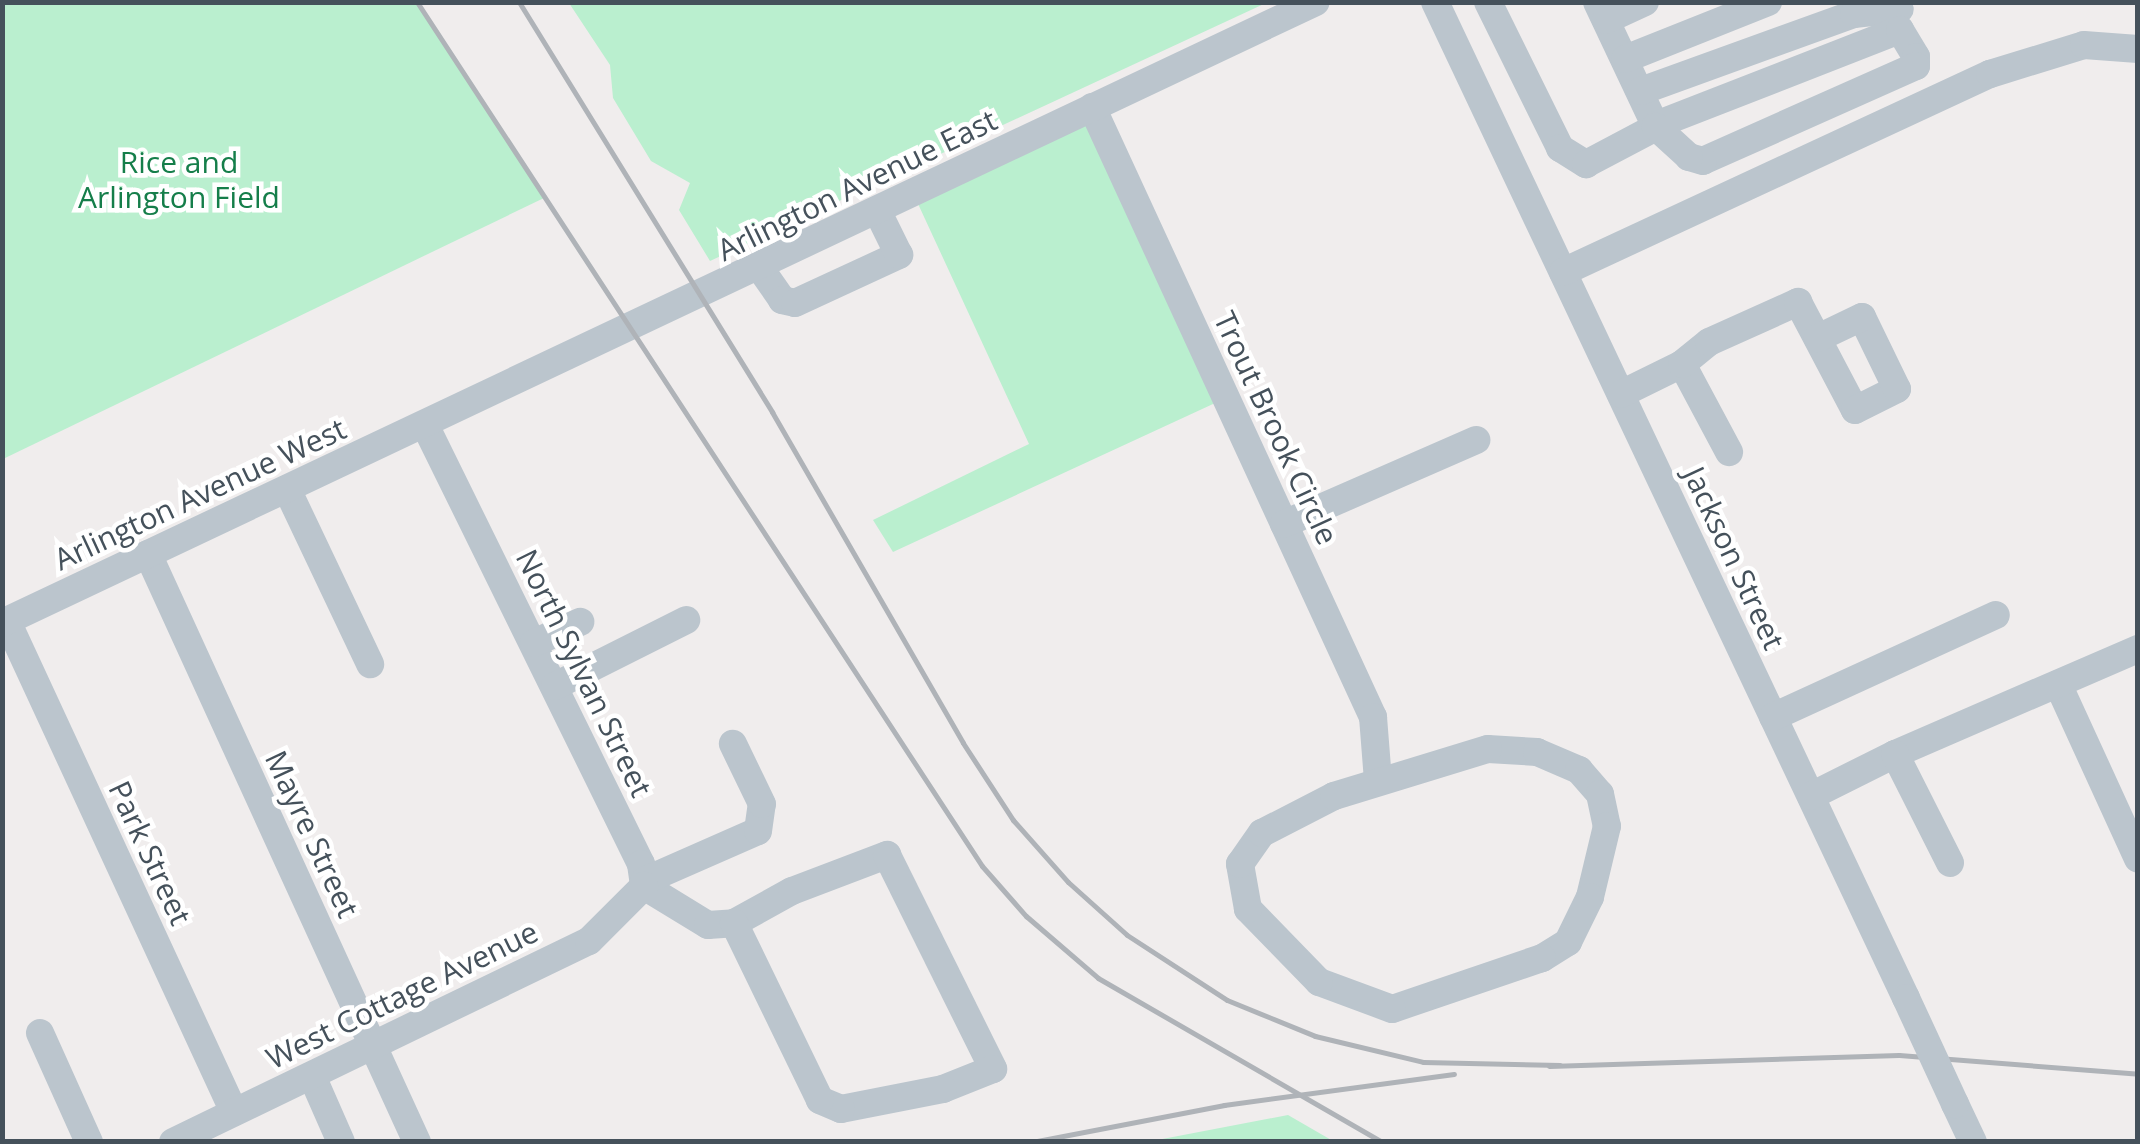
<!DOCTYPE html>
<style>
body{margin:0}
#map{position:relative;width:2140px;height:1144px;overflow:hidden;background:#f0eded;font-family:"Open Sans",sans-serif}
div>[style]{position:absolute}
.green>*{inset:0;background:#baefcf}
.minor>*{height:28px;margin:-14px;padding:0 14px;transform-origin:14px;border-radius:14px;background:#bbc5cd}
.rail>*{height:5px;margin:-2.5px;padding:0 2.5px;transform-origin:2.5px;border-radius:2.5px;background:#afb3b8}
.minor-bridge>*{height:28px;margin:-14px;padding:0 14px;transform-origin:14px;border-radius:14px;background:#bbc5cd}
span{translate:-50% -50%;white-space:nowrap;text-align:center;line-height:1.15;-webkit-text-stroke:9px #fff;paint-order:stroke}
.park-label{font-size:30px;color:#157e4a}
.street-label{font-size:30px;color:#45515b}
.frame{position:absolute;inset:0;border:5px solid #45515b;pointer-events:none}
</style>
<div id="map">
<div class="green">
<div style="clip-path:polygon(3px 2px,417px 3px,544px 198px,3px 459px)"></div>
<div style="clip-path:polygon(569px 3px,1266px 3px,710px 261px,679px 210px,690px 183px,651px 161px,613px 98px,610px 65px)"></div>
<div style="clip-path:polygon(1092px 107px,1226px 398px,893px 552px,873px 520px,1029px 444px,913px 193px)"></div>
<div style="clip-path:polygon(1288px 1115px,1333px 1141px,1152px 1141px)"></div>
</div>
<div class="minor">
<div style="left:1435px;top:2px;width:1102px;rotate:64.69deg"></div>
<div style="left:1488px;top:2px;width:163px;rotate:63.7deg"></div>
<div style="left:1560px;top:148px;width:31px;rotate:32deg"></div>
<div style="left:1586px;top:164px;width:79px;rotate:-27.9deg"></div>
<div style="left:1656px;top:127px;width:138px;rotate:-115.3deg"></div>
<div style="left:1606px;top:20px;width:43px;rotate:-24.8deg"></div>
<div style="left:1625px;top:59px;width:154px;rotate:-21.7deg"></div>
<div style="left:1641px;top:91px;width:226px;rotate:-19.9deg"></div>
<div style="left:1854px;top:14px;width:46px;rotate:-6.2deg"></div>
<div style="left:1092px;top:107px;width:672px;rotate:65.27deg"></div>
<div style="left:1373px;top:717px;width:63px;rotate:85.5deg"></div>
<div style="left:1656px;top:125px;width:262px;rotate:-21.3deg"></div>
<div style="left:1900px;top:30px;width:31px;rotate:59deg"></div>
<div style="left:1916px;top:57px;width:9px;rotate:90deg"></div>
<div style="left:1916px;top:66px;width:233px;rotate:156deg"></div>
<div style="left:1703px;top:161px;width:15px;rotate:-164deg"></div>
<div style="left:1689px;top:157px;width:45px;rotate:-137.7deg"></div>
<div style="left:760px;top:268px;width:39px;rotate:55deg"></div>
<div style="left:782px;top:300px;width:13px;rotate:13deg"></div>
<div style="left:795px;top:303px;width:115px;rotate:-24.8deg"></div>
<div style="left:899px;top:255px;width:50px;rotate:-116.1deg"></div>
<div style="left:1563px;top:272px;width:471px;rotate:-24.9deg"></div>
<div style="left:1990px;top:74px;width:98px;rotate:-17.1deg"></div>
<div style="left:2084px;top:45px;width:54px;rotate:4.2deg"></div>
<div style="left:1682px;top:364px;width:100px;rotate:61.9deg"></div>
<div style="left:1621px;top:394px;width:68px;rotate:-26.2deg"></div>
<div style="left:1682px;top:364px;width:35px;rotate:-39deg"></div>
<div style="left:1709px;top:342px;width:98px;rotate:-24.2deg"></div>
<div style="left:1798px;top:302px;width:122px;rotate:62.2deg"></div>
<div style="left:1855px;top:410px;width:47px;rotate:-26.6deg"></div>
<div style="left:1897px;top:389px;width:80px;rotate:-115.9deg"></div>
<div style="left:1862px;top:317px;width:49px;rotate:154.5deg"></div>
<div style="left:425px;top:425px;width:489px;rotate:63.8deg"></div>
<div style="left:641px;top:864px;width:22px;rotate:82deg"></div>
<div style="left:644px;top:886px;width:75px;rotate:31.4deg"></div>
<div style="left:708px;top:925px;width:26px;rotate:-4deg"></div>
<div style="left:734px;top:923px;width:66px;rotate:-28.9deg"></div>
<div style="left:792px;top:891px;width:102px;rotate:-20.8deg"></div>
<div style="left:887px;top:855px;width:239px;rotate:63.6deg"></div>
<div style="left:993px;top:1069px;width:54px;rotate:158.2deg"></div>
<div style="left:943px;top:1089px;width:104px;rotate:168.9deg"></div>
<div style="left:841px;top:1109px;width:23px;rotate:-157deg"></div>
<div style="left:820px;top:1100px;width:197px;rotate:-115.9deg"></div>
<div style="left:287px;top:489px;width:194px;rotate:64.6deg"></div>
<div style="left:1284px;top:524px;width:210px;rotate:-23.6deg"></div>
<div style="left:148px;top:554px;width:647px;rotate:65.42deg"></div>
<div style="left:7px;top:621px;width:541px;rotate:65.19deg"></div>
<div style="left:2px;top:623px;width:1453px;rotate:-25.3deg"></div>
<div style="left:534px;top:643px;width:51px;rotate:-24.5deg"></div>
<div style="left:2058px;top:684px;width:192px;rotate:65.4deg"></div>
<div style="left:555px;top:686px;width:147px;rotate:-26.7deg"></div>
<div style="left:1773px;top:717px;width:245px;rotate:-24.6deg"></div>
<div style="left:1488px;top:749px;width:49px;rotate:3.5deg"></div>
<div style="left:1537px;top:752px;width:46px;rotate:23.2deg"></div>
<div style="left:1579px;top:770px;width:32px;rotate:49deg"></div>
<div style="left:1600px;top:794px;width:33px;rotate:78deg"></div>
<div style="left:1607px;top:826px;width:73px;rotate:103.5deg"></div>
<div style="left:1590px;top:897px;width:50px;rotate:116.1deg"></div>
<div style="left:1568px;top:942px;width:31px;rotate:148deg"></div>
<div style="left:1542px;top:958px;width:158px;rotate:161.2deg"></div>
<div style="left:1392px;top:1009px;width:78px;rotate:-159.7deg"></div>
<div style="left:1319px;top:982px;width:102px;rotate:-134.2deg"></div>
<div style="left:1248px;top:909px;width:46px;rotate:-100.1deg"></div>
<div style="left:1240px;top:864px;width:38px;rotate:-55deg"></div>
<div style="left:1262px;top:833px;width:81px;rotate:-27.2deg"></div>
<div style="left:1334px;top:796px;width:161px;rotate:-17deg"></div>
<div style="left:1895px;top:754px;width:265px;rotate:-23.4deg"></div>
<div style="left:1811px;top:796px;width:94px;rotate:-26.6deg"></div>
<div style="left:1895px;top:754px;width:122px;rotate:63.2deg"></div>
<div style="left:644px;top:881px;width:124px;rotate:-23.7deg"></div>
<div style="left:758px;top:831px;width:27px;rotate:-82deg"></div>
<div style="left:762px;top:804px;width:67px;rotate:-115.8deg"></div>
<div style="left:40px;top:1033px;width:120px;rotate:65.8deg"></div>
<div style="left:312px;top:1076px;width:72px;rotate:66.3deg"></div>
<div style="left:1955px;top:1104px;width:42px;rotate:64.7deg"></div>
<div style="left:173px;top:1142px;width:462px;rotate:-25.8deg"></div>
<div style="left:589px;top:941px;width:78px;rotate:-45deg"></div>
</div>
<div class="rail">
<div style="left:417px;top:2px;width:1032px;rotate:56.82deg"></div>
<div style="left:982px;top:866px;width:67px;rotate:48.7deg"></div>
<div style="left:1026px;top:916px;width:95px;rotate:40.7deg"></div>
<div style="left:1098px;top:978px;width:328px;rotate:30deg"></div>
<div style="left:519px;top:2px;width:482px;rotate:58.3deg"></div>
<div style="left:772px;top:412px;width:382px;rotate:60deg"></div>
<div style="left:963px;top:743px;width:92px;rotate:57deg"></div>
<div style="left:1013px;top:820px;width:83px;rotate:48.4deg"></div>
<div style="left:1068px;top:882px;width:79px;rotate:41.9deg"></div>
<div style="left:1127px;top:935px;width:119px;rotate:33deg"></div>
<div style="left:1227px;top:1000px;width:95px;rotate:22.2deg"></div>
<div style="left:1315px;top:1036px;width:111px;rotate:13.5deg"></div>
<div style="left:1423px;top:1062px;width:137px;rotate:1.3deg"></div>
<div style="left:1549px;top:1066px;width:350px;rotate:-1.8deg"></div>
<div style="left:1899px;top:1055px;width:240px;rotate:4.5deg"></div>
<div style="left:1032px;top:1142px;width:196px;rotate:-10.9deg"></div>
<div style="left:1224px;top:1105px;width:232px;rotate:-7.7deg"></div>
</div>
<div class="minor-bridge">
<div style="left:1906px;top:998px;width:117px;rotate:65.2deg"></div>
</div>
<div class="park-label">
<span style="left:179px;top:179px">Rice and<br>Arlington Field</span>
</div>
<div class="street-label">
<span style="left:857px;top:185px;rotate:-26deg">Arlington Avenue East</span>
<span style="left:1276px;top:428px;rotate:65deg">Trout Brook Circle</span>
<span style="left:200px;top:494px;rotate:-25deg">Arlington Avenue West</span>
<span style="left:1734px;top:558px;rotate:65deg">Jackson Street</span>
<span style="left:584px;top:673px;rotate:64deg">North Sylvan Street</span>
<span style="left:312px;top:834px;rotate:65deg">Mayre Street</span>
<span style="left:150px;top:853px;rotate:65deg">Park Street</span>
<span style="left:402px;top:995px;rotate:-26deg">West Cottage Avenue</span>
</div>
<div class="frame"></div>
</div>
